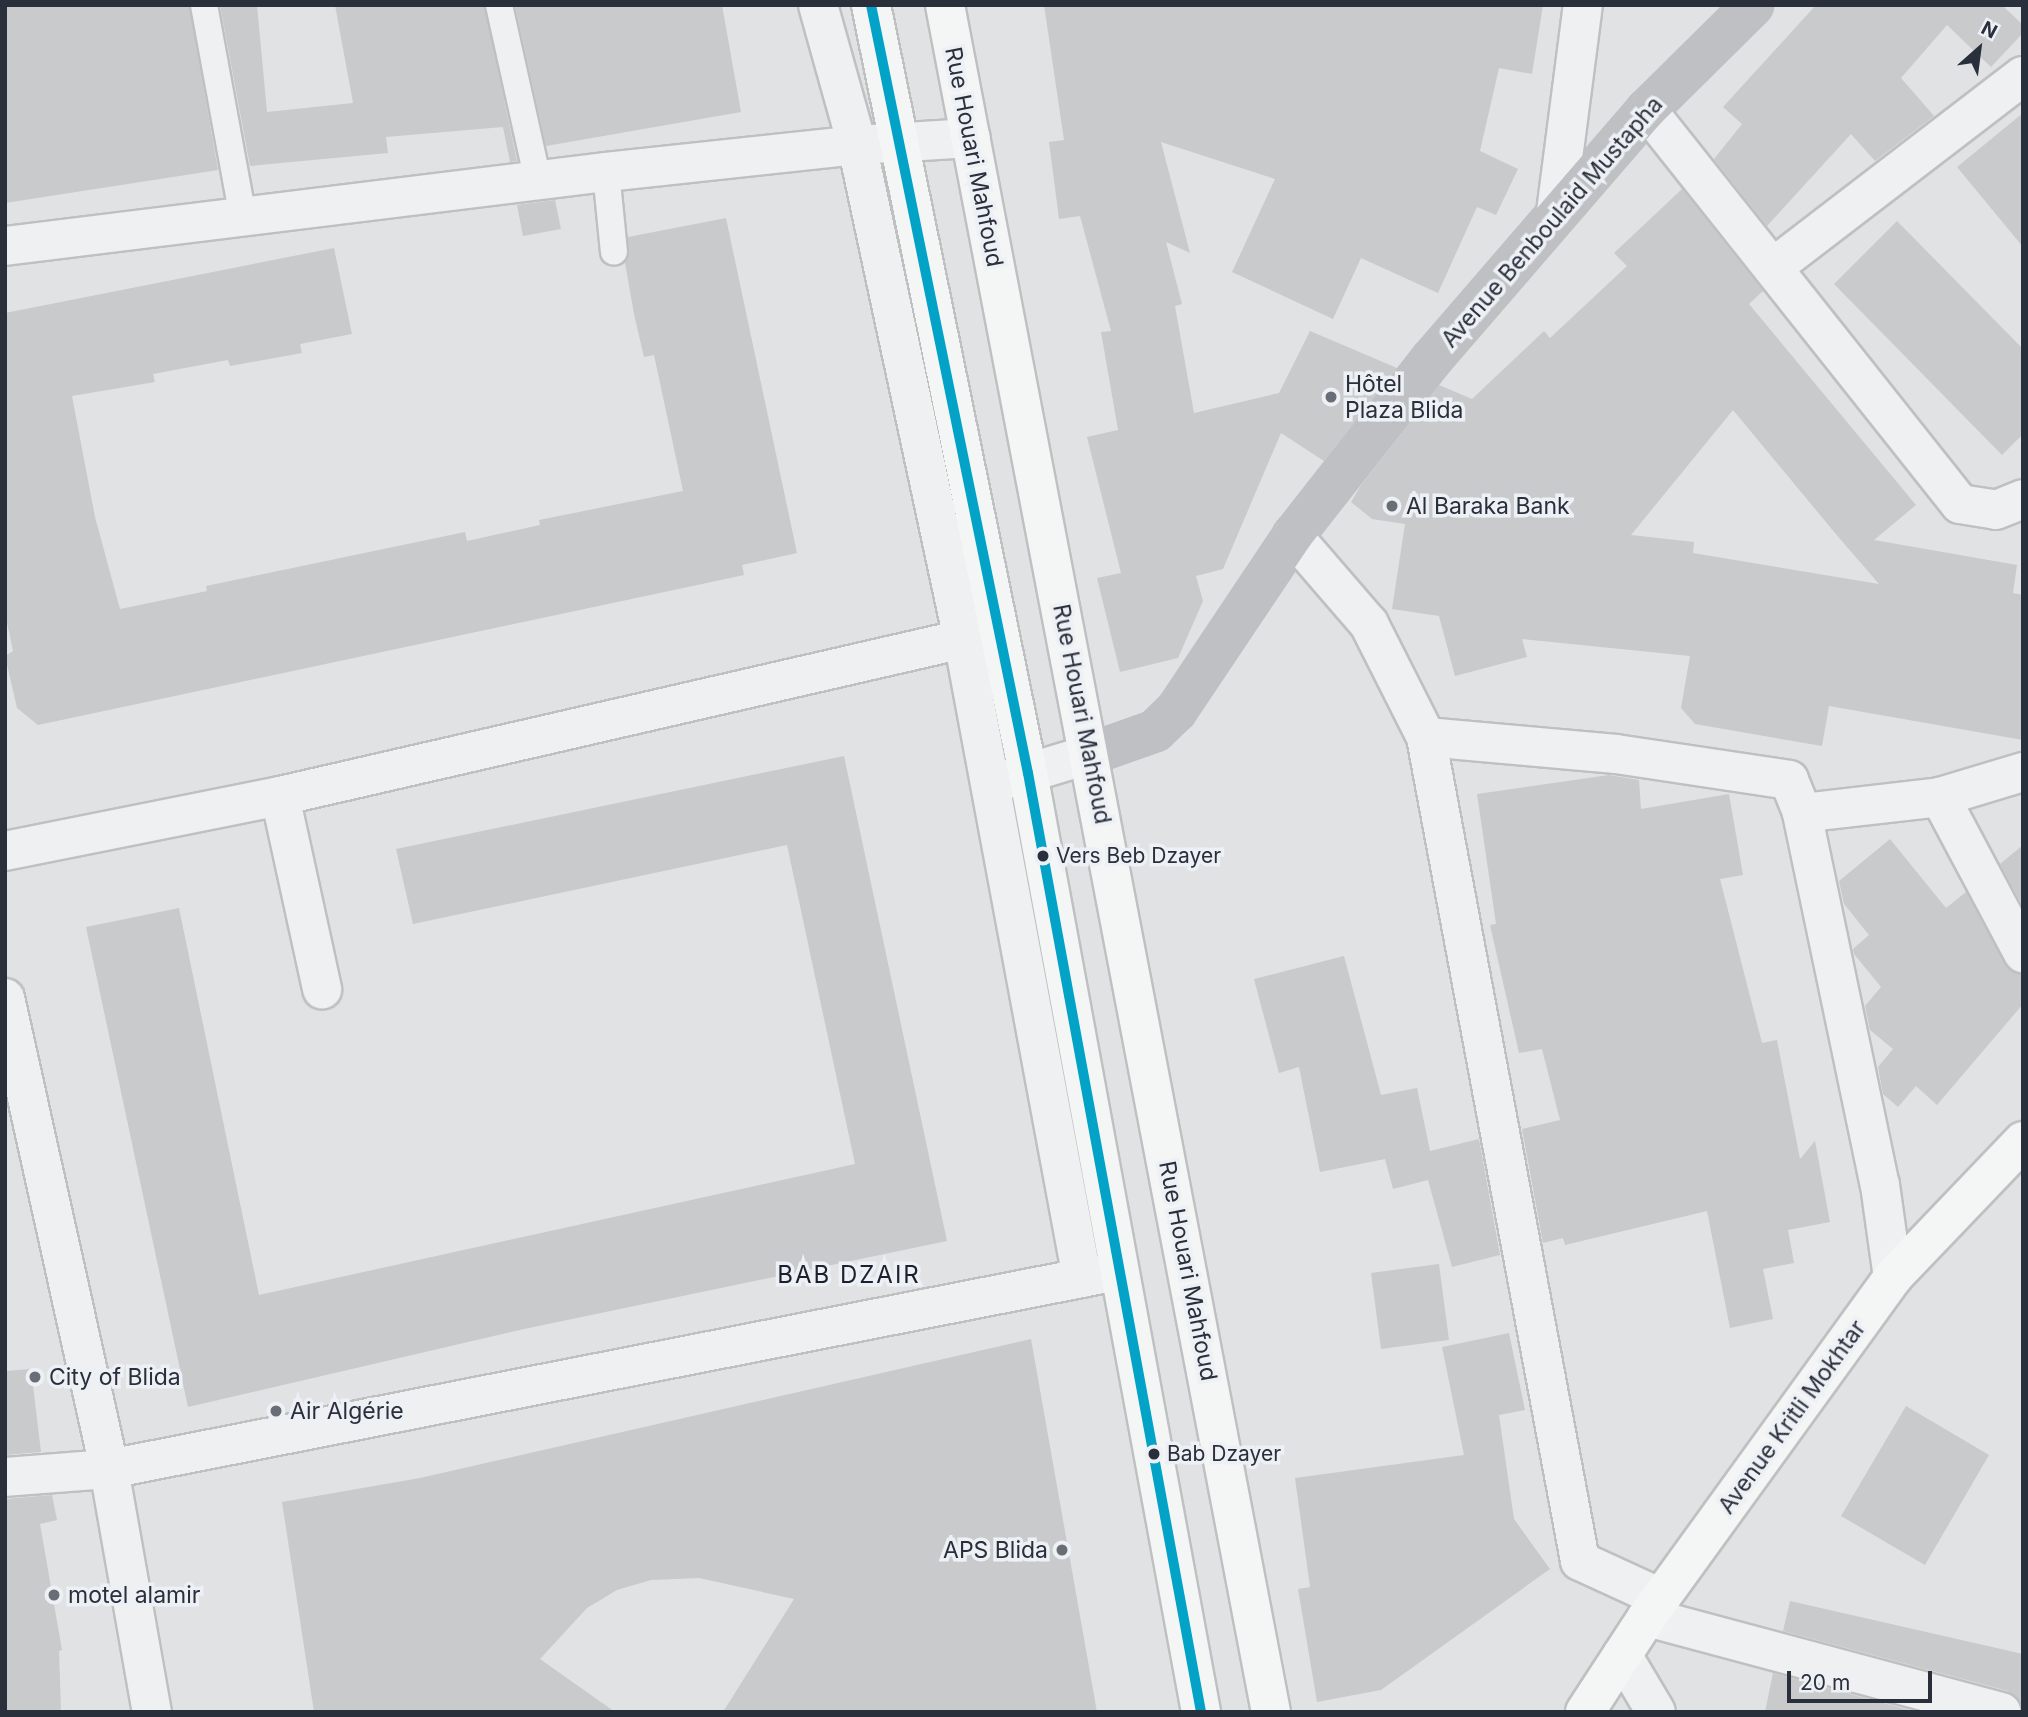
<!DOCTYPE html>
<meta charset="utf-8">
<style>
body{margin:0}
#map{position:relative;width:2028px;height:1717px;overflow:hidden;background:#e0e2e4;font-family:Inter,sans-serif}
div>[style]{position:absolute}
.building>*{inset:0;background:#c8cacc}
.roads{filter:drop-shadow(2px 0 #bec0c2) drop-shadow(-2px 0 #bec0c2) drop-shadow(0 2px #bec0c2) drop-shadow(0 -2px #bec0c2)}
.service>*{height:26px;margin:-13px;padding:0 13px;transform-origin:13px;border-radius:13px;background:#eff0f2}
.minor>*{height:38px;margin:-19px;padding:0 19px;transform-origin:19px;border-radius:19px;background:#eff0f2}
.tertiary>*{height:38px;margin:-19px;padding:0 19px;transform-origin:19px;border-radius:19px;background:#eff0f2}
.secondary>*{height:38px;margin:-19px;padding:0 19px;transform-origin:19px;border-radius:19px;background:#bec0c4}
.primary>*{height:38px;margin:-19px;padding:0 19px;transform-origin:19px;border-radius:19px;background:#f4f5f5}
.bus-1>*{height:10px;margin:-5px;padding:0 5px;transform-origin:5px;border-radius:5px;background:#02a3c7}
.dots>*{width:19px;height:19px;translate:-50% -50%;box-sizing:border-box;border:4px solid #edf0f4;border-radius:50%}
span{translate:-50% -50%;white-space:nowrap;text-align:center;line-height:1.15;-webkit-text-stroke:7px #edf0f4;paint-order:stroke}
.bus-label{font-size:21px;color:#292f3b}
.left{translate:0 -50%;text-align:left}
.street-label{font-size:23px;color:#292f3b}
.poi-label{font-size:23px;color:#292f3b}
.right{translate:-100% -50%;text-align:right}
.neighbourhood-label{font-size:24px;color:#1b202c;letter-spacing:2px}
.frame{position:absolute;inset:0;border:7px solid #292f3b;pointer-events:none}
.north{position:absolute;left:1944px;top:14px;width:70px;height:70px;-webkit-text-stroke:5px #edf0f4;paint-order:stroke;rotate:28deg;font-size:19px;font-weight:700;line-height:28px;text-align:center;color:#292f3b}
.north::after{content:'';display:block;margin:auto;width:24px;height:32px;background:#292f3b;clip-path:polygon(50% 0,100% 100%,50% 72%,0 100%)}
.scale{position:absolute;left:1787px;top:1671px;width:145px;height:32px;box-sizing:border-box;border:4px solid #292f3b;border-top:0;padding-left:9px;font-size:21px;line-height:24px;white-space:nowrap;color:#292f3b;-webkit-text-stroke:5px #edf0f4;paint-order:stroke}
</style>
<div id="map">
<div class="building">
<div style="clip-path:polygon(5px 5px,189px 5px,218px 170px,5px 203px)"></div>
<div style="clip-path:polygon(220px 5px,257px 5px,267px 112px,353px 103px,335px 5px,484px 5px,517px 161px,510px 162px,503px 127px,386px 137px,388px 153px,250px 166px)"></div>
<div style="clip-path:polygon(515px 5px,722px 5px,741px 112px,546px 146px)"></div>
<div style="clip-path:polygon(1044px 5px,1543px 5px,1532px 74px,1499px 68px,1480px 151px,1518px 169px,1496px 215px,1477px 207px,1438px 293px,1361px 258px,1333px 319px,1232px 272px,1275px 179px,1161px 142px,1190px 253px,1166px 242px,1182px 304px,1175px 306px,1194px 413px,1279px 393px,1310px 331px,1397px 368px,1324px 461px,1281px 433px,1223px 569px,1196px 576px,1203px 601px,1178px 658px,1120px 672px,1097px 578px,1121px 573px,1087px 437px,1118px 430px,1101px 332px,1111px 331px,1080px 216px,1059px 219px,1049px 142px,1064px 140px)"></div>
<div style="clip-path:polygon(1816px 5px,2002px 5px,2023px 25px,2023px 33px,1991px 67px,1947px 25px,1901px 78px,1934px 116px,1875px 161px,1851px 134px,1767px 226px,1714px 159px,1742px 124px,1723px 107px)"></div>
<div style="clip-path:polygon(2023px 113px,2023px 247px,1957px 167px)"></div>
<div style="clip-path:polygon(evenodd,1682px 189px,1763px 291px,1749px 304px,1916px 505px,1874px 540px,2017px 565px,2013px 593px,2023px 595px,2023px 740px,1829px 706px,1822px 746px,1695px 724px,1681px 708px,1690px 656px,1522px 639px,1527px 657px,1455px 676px,1439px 616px,1392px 609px,1405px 524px,1372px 519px,1351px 502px,1361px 485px,1439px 385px,1472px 399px,1544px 331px,1550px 338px,1627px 266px,1614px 253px,1682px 189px,1733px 410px,1835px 533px,1879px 584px,1693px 553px,1694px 542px,1631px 535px,1733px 410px)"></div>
<div style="clip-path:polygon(555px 200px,561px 229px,523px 236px,517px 205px)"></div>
<div style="clip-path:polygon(726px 218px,797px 553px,742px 565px,744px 575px,702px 584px,38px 725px,17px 708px,5px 656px,13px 651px,5px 613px,5px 313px,334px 248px,352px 334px,300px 344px,302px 353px,230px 366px,228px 360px,153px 374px,155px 382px,72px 396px,95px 517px,120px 609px,207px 591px,206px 586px,465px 532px,467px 541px,540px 525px,539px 520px,683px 491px,654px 355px,644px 357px,634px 314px,625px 263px,628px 237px)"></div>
<div style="clip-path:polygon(1897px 221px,2023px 349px,2023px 434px,2002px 455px,1834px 284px)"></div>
<div style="clip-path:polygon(844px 756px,947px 1241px,524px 1329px,188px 1407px,86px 927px,179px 908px,259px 1295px,855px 1164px,787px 845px,413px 924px,396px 849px)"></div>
<div style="clip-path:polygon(1609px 775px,1639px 780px,1641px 809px,1729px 794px,1743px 875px,1720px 879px,1762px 1043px,1777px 1040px,1800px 1159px,1815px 1141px,1830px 1222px,1788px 1230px,1794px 1263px,1763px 1269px,1773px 1319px,1730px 1328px,1707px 1211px,1565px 1245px,1563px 1238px,1543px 1243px,1522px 1129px,1560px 1120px,1542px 1049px,1519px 1053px,1490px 925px,1496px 924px,1477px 794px)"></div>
<div style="clip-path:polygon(1890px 839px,1946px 908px,1966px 892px,2004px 963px,2023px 975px,2023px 1004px,1937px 1105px,1916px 1086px,1898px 1107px,1883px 1094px,1878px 1067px,1893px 1049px,1870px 1030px,1865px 1006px,1881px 987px,1854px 954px,1853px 949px,1869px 935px,1844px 904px,1839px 881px)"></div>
<div style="clip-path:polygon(2023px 845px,2023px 906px,2000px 864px)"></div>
<div style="clip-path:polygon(1344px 956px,1381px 1095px,1417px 1088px,1430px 1151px,1479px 1139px,1500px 1255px,1452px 1267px,1428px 1180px,1393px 1189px,1385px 1159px,1320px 1172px,1299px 1067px,1279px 1073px,1254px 979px)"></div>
<div style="clip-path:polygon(1439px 1264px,1449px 1340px,1381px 1349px,1371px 1273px)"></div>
<div style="clip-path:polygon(1509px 1333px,1525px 1410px,1499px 1415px,1514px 1519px,1550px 1569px,1381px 1690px,1317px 1702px,1298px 1589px,1310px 1587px,1295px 1478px,1464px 1455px,1442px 1347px)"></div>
<div style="clip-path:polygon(1031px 1339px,1097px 1712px,723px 1712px,794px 1599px,699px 1578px,651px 1580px,617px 1590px,587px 1608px,540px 1659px,615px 1712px,314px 1712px,282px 1502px,420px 1478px)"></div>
<div style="clip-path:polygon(31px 1369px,41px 1452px,5px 1455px,5px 1371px)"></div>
<div style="clip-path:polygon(1906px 1406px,1989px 1455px,1925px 1565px,1841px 1516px)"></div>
<div style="clip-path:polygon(52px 1495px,57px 1520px,40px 1524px,62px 1650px,59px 1651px,61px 1712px,5px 1712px,5px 1499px)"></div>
<div style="clip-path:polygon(1790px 1601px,2023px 1654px,2023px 1705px,2008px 1691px,1783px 1631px)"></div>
<div style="clip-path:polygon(1773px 1673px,1916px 1712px,1765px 1712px)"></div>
</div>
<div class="roads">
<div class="service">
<div style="left:204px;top:5px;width:216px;rotate:79.6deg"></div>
<div style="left:499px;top:5px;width:180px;rotate:77.5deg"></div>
<div style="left:606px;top:172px;width:80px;rotate:84.3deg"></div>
</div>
<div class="minor">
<div style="left:818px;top:5px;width:145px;rotate:74.4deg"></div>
<div style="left:857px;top:145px;width:505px;rotate:77.89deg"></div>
<div style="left:963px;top:639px;width:650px;rotate:79.45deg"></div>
<div style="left:1647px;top:110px;width:503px;rotate:51.54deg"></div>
<div style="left:1960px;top:504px;width:36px;rotate:9deg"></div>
<div style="left:1996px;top:510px;width:29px;rotate:-22deg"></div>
<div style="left:5px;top:246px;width:606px;rotate:-7.02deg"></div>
<div style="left:606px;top:172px;width:252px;rotate:-6.1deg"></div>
<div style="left:857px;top:145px;width:114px;rotate:-3.5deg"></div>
<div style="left:1775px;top:266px;width:312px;rotate:-37.5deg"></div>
<div style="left:1293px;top:536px;width:116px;rotate:49.2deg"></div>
<div style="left:1369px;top:624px;width:127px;rotate:63.2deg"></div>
<div style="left:1426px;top:737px;width:838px;rotate:79.41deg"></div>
<div style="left:1580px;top:1561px;width:89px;rotate:24.6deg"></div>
<div style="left:1426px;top:737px;width:191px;rotate:5.1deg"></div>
<div style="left:1616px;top:754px;width:175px;rotate:8.5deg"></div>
<div style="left:1789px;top:780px;width:35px;rotate:68deg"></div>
<div style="left:1802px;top:813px;width:380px;rotate:78.2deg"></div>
<div style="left:1880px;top:1185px;width:93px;rotate:82deg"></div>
<div style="left:998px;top:782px;width:96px;rotate:-16.9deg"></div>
<div style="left:280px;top:796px;width:198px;rotate:77.7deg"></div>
<div style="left:1940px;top:797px;width:87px;rotate:-16.8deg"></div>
<div style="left:1802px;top:813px;width:139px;rotate:-6.6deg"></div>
<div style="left:1940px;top:797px;width:177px;rotate:62deg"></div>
<div style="left:5px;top:851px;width:280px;rotate:-11.3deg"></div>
<div style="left:280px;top:796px;width:701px;rotate:-12.95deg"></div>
<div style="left:5px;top:1477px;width:104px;rotate:-4.4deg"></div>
<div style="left:109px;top:1469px;width:1017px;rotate:-11.11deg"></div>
<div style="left:1647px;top:1617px;width:367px;rotate:15deg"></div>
<div style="left:1622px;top:1655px;width:66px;rotate:59.2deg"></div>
</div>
<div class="tertiary">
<div style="left:1556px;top:212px;width:209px;rotate:-82.6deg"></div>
<div style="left:5px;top:998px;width:482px;rotate:77.5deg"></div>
<div style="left:109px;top:1469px;width:247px;rotate:80deg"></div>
</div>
<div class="secondary">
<div style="left:1090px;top:754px;width:69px;rotate:-19.5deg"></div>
<div style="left:1155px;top:731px;width:29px;rotate:-44deg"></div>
<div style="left:1176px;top:711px;width:211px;rotate:-56.2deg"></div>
<div style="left:1293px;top:536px;width:224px;rotate:-51.9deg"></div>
<div style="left:1431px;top:360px;width:330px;rotate:-49.2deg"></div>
<div style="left:1647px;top:110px;width:149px;rotate:-44.7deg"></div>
</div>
<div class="primary">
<div style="left:871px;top:5px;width:784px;rotate:78.45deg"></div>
<div style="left:1028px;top:773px;width:955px;rotate:79.56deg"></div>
<div style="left:945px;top:5px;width:1738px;rotate:79.19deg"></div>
<div style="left:1585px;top:1712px;width:113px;rotate:-56.9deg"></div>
<div style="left:1647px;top:1617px;width:420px;rotate:-54.1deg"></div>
<div style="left:1893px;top:1277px;width:188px;rotate:-46.3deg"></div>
</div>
</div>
<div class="bus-1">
<div style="left:871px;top:5px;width:784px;rotate:78.45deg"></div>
<div style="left:1028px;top:773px;width:955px;rotate:79.56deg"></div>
</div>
<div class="dots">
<div style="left:1331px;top:397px;background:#696e76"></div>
<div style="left:1392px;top:506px;background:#696e76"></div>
<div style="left:1043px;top:856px;background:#292f3b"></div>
<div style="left:35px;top:1377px;background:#696e76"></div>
<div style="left:276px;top:1411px;background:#696e76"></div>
<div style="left:1154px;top:1454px;background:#292f3b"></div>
<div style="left:1062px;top:1550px;background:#696e76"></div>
<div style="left:54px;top:1595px;background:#696e76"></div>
</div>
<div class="bus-label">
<span class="left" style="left:1056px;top:856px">Vers Beb Dzayer</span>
<span class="left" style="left:1167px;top:1454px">Bab Dzayer</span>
</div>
<div class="street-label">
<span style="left:974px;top:157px;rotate:79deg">Rue Houari Mahfoud</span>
<span style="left:1552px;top:222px;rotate:-49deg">Avenue Benboulaid Mustapha</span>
<span style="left:1082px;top:714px;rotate:79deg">Rue Houari Mahfoud</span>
<span style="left:1188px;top:1271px;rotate:79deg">Rue Houari Mahfoud</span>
<span style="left:1792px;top:1417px;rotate:-54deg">Avenue Kritli Mokhtar</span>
</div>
<div class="poi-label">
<span class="left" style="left:1345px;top:397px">Hôtel<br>Plaza Blida</span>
<span class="left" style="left:1406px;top:506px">Al Baraka Bank</span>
<span class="left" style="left:49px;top:1377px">City of Blida</span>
<span class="left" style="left:290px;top:1411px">Air Algérie</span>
<span class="right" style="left:1048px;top:1550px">APS Blida</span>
<span class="left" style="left:68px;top:1595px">motel alamir</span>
</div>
<div class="neighbourhood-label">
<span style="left:849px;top:1275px">BAB DZAIR</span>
</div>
<div class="frame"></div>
<div class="north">N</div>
<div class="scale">20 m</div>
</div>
